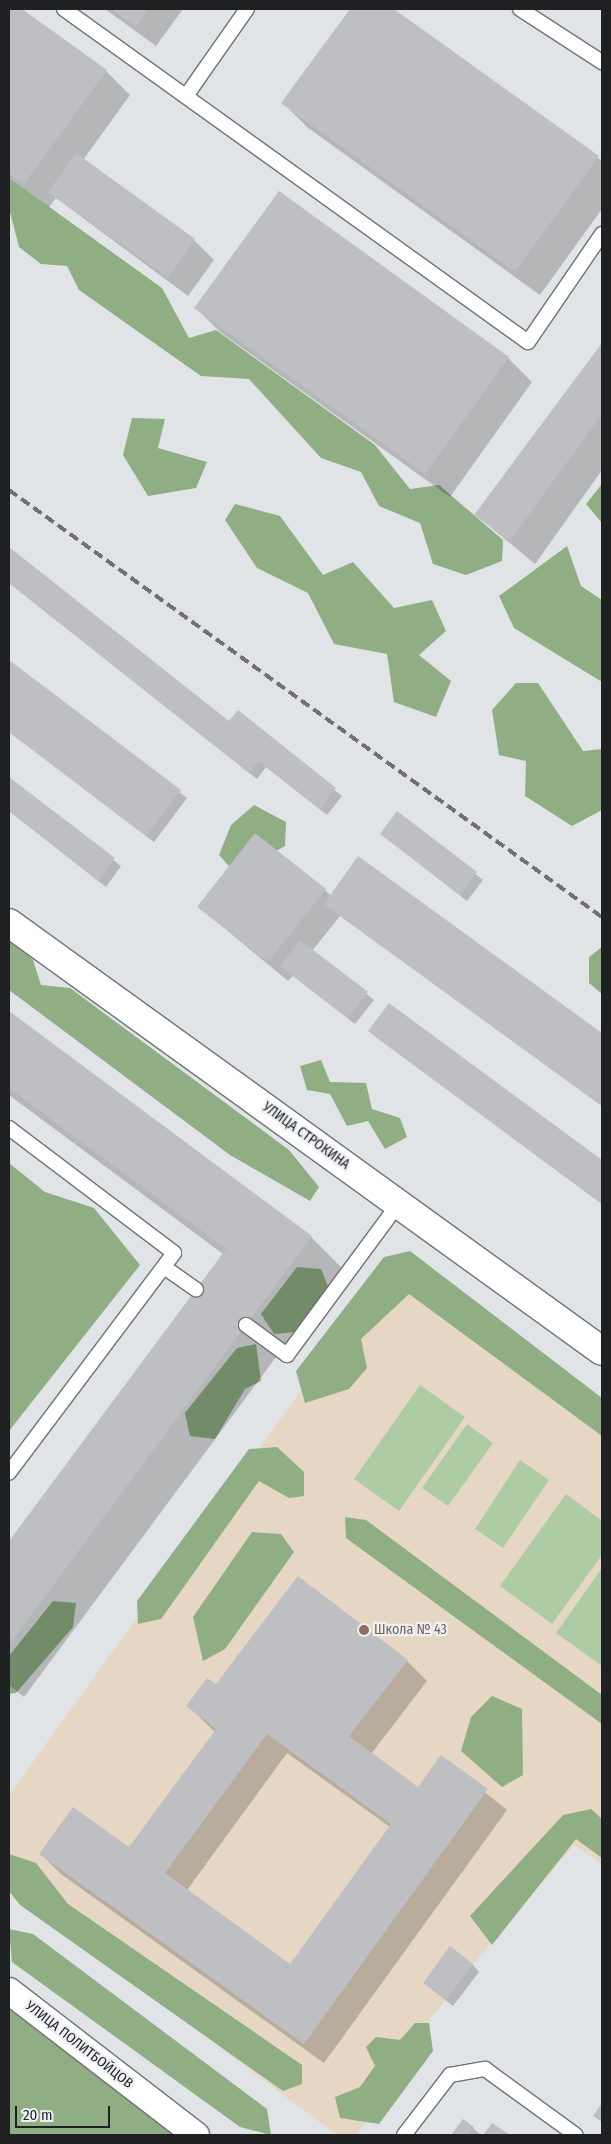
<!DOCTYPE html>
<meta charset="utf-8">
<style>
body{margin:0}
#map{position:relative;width:611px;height:2144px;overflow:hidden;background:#e1e4e7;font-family:"Fira Sans Condensed",sans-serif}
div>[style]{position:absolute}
.education>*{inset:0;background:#e6d7c4}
.green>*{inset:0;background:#aecca3}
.forest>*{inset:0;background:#8fae84}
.shadow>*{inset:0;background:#0003}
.building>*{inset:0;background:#bdbfc2}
.roads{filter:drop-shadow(1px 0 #707275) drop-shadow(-1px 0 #707275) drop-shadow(0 1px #707275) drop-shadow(0 -1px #707275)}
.lane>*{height:14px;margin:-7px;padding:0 7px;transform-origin:7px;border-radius:7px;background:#fff}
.street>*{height:26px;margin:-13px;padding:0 13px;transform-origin:13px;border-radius:13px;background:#fff}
.secondary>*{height:28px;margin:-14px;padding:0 14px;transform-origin:14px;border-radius:14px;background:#fff}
.rail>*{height:4px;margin-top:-2px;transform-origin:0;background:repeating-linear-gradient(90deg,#707174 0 10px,transparent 0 15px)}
.dots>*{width:14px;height:14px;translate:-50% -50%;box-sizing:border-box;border:2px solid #eef1f4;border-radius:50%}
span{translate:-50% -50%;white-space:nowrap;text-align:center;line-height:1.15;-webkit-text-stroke:4.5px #eef1f4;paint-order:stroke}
.street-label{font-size:14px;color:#1f2022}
.education-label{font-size:14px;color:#785e54}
.left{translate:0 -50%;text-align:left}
.frame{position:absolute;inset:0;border:10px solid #1f2022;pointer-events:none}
.scale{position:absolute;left:15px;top:2106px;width:95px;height:22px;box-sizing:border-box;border:2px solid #1f2022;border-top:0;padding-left:6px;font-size:15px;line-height:18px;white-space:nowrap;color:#1f2022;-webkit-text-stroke:4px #eef1f4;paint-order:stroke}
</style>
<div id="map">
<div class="education">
<div style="clip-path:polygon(395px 1260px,602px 1412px,602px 1865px,574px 1845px,473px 1964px,450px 1947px,423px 1983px,446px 2000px,416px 2036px,420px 2057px,356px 2135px,337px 2135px,19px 1897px,9px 1871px,9px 1795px)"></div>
</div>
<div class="green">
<div style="clip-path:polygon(420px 1385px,465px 1417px,399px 1511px,354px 1479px)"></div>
<div style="clip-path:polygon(467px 1424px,493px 1443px,448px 1506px,422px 1488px)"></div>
<div style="clip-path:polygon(520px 1460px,549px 1480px,503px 1548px,475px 1529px)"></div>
<div style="clip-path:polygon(566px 1494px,602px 1521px,602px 1555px,552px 1624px,500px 1586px)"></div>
<div style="clip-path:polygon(602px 1568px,602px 1666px,556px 1633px)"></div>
</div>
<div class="forest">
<div style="clip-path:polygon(9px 178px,162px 288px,189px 338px,216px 330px,375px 445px,410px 489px,439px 485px,503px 540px,502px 561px,466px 575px,433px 564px,420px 523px,379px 506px,361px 472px,321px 458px,249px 379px,201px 376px,79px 290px,67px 266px,41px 264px,19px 247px,9px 208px)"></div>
<div style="clip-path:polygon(132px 418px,165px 419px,158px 448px,207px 462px,196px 488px,148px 496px,123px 455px)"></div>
<div style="clip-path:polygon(602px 484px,602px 523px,586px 504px)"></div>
<div style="clip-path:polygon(235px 504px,280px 516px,323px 575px,353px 562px,394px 608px,432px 600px,446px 631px,419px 655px,451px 681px,436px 717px,394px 702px,387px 654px,334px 644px,308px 593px,257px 568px,225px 520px)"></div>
<div style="clip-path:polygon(567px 546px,581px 586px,602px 600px,602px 682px,514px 628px,499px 596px)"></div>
<div style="clip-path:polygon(516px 683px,538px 683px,583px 751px,602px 749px,602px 810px,572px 826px,525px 796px,526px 761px,499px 755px,492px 710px)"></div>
<div style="clip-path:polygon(254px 805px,286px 822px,285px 846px,235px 873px,219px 855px,231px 825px)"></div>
<div style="clip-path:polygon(9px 938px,33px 960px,41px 985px,70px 988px,289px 1150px,319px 1187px,310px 1201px,230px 1155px,9px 990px)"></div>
<div style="clip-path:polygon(602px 947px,602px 994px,589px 983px,589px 957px)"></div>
<div style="clip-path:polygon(321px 1060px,330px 1082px,366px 1083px,372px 1109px,400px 1118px,407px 1137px,385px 1149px,368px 1121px,347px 1126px,330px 1094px,307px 1090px,300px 1066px)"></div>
<div style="clip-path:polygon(9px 1163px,45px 1192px,94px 1208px,140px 1265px,9px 1431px)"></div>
<div style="clip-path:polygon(410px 1251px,602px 1398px,602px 1436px,409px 1294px,361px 1339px,367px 1368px,349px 1389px,305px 1403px,296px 1371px,384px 1257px)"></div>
<div style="clip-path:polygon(297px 1267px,321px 1269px,329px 1289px,295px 1332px,274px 1334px,261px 1314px)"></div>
<div style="clip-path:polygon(256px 1344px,261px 1381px,245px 1389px,215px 1439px,190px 1436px,185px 1413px,237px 1348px)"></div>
<div style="clip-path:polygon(277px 1447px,304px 1472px,304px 1496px,289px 1498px,259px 1481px,161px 1619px,138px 1624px,137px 1601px,249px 1449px)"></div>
<div style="clip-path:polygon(345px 1517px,366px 1520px,602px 1695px,602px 1724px,346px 1538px)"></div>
<div style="clip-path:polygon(252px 1532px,281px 1534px,294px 1552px,225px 1649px,203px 1661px,193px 1617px)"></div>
<div style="clip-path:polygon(53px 1601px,76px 1603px,73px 1627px,16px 1693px,9px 1694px,9px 1656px)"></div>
<div style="clip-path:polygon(492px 1696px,522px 1709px,523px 1775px,502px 1787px,461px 1751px,471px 1717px)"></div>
<div style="clip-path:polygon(591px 1809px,602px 1819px,602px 1858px,576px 1839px,492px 1945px,470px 1916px,563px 1815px)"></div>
<div style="clip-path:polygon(9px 1854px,36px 1863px,68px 1904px,302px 2065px,302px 2084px,283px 2091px,20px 1905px,9px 1891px)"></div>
<div style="clip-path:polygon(9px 1929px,33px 1934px,267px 2109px,271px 2135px,240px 2127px,12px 1962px)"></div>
<div style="clip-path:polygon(9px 1994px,163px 2104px,175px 2135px,9px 2135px)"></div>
<div style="clip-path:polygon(415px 2023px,429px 2023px,433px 2051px,379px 2124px,340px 2118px,335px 2097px,360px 2087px,375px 2066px,366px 2047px,376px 2037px,400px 2040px)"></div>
</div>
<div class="shadow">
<div style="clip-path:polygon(9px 9px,20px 9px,106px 71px,130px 95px,83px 160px,194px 240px,214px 260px,188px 296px,56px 198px,49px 207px,9px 178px)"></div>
<div style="clip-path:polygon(105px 9px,183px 9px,156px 46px)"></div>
<div style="clip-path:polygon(351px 9px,392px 9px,602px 161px,602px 209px,540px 295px,307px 127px,283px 103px)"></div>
<div style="clip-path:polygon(279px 193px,508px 358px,532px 382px,450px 497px,220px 332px,196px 308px)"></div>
<div style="clip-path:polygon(602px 345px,602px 470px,535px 564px,476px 515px)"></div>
<div style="clip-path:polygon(9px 549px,229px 723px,238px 712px,342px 796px,327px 815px,266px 767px,257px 779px,9px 583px)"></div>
<div style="clip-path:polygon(9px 662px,187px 798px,154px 842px,9px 732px)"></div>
<div style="clip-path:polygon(9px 779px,121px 866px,106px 887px,9px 811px)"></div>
<div style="clip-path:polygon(397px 813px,483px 880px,467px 901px,381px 834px)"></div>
<div style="clip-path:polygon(359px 858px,602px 1034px,602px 1106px,340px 916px,312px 951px,374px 1000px,355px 1024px,293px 976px,288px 981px,199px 907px,325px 890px,331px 896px)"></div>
<div style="clip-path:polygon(389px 1005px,602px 1161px,602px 1204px,377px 1038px,370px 1031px)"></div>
<div style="clip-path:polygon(9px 1013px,311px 1237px,342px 1268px,24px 1697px,9px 1685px,9px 1544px,223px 1254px,9px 1095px)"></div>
<div style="clip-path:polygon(evenodd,407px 1661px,427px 1681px,371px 1754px,418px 1788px,441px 1757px,507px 1810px,324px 2063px,61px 1874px,41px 1854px,129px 1849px,215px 1732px,188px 1706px,217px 1686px,407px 1661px,287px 1753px,390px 1827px,290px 1965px,187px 1890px,287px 1753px)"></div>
<div style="clip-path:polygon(472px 1964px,479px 1972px,453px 2006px,424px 1983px)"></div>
<div style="clip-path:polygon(463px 2120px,473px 2128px,481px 2135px,453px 2135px)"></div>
</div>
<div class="building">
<div style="clip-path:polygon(9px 9px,22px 9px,107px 70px,24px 184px,9px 173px)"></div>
<div style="clip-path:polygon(111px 9px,149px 9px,136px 27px)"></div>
<div style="clip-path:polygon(350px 9px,394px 9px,599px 156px,515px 272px,281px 103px)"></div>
<div style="clip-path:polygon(76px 153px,195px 239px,168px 278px,48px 192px)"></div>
<div style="clip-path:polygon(279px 191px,509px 357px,425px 474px,194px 308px)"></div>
<div style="clip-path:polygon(602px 343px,602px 414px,510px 541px,474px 515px)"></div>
<div style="clip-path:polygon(9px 547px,229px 721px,238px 710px,336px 788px,320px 809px,259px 761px,249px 773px,9px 583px)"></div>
<div style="clip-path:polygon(9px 660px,181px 790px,146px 836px,9px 732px)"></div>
<div style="clip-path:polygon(9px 777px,115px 858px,98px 881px,9px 810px)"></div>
<div style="clip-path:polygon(397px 811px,477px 872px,460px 895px,380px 834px)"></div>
<div style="clip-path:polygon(255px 833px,326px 889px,268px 962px,197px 907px)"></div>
<div style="clip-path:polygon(358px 856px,602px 1033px,602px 1106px,324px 904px)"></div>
<div style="clip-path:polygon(300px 940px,368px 992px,348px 1018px,280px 966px)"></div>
<div style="clip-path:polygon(389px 1003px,602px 1160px,602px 1203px,368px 1031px)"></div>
<div style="clip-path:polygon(9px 1011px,312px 1236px,9px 1645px,9px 1541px,226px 1249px,9px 1088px)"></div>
<div style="clip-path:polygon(evenodd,298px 1576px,408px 1660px,349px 1736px,418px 1787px,441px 1755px,488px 1789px,304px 2044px,39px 1854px,73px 1807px,129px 1847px,216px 1729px,186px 1706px,207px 1678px,216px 1684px,298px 1576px,267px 1734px,391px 1824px,290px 1964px,165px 1873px,267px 1734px)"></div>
<div style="clip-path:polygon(450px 1946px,473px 1964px,446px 2000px,423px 1983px)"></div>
<div style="clip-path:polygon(602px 2103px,602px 2122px,593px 2116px)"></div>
<div style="clip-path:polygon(463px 2119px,474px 2127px,468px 2135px,451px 2135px)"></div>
<div style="clip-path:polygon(492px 2123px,510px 2135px,483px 2135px)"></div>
</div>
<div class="roads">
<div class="lane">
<div style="left:64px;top:9px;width:571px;rotate:35.67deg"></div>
<div style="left:528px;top:342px;width:131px;rotate:-55.6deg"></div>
<div style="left:520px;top:9px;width:98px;rotate:32.9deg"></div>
<div style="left:186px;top:96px;width:106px;rotate:-55deg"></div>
<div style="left:9px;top:1128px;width:207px;rotate:37.1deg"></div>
<div style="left:174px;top:1253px;width:275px;rotate:126.9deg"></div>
<div style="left:164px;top:1267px;width:39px;rotate:35deg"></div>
<div style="left:246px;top:1325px;width:51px;rotate:36.2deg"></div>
<div style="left:287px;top:1355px;width:189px;rotate:-53.6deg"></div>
<div style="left:404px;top:2135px;width:76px;rotate:-52.5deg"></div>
<div style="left:450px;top:2075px;width:36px;rotate:-10deg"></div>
<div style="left:485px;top:2069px;width:112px;rotate:36deg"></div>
</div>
<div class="street">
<div style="left:9px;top:1991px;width:236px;rotate:37.6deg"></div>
</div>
<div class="secondary">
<div style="left:9px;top:923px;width:731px;rotate:35.82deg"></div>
</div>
</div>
<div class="rail">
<div style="left:9px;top:490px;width:731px;rotate:35.76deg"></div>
</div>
<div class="dots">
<div style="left:364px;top:1630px;background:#8d6e63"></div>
</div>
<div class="street-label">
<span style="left:306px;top:1136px;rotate:36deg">УЛИЦА СТРОКИНА</span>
<span style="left:79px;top:2045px;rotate:38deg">УЛИЦА ПОЛИТБОЙЦОВ</span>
</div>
<div class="education-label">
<span class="left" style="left:374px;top:1630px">Школа № 43</span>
</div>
<div class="frame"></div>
<div class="scale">20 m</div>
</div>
